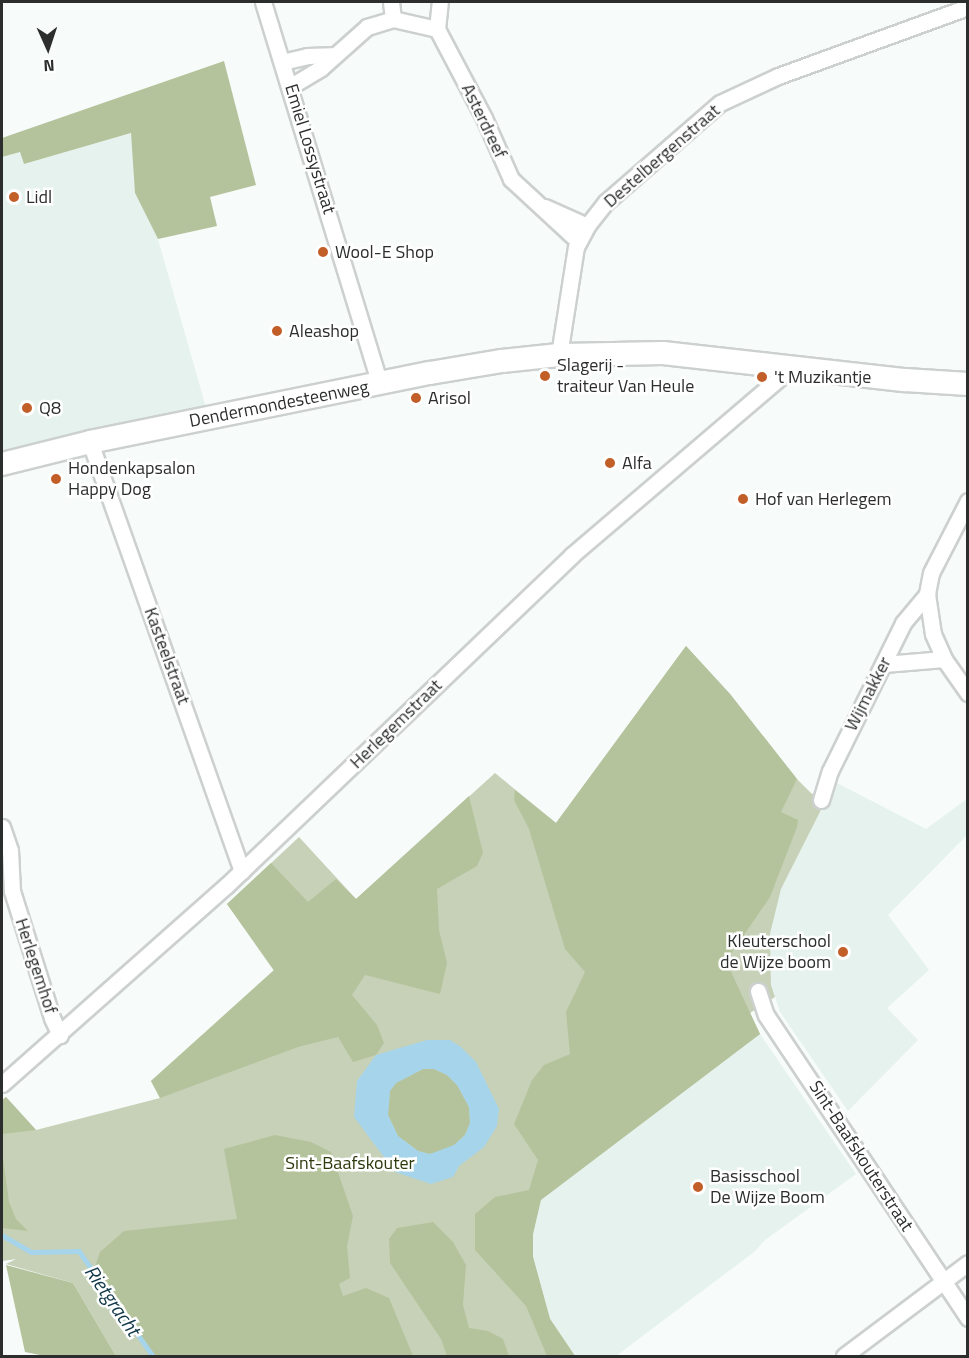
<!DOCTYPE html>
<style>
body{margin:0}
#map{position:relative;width:969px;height:1358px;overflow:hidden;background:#f7fbfa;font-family:"Titillium Web",sans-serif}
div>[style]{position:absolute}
.built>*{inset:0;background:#e5f2ee}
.green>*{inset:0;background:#c7d1b8}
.forest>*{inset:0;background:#b5c39c}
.water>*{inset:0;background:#a6d4ea}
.stream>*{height:4.5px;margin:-2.25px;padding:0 2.25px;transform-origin:2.25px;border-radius:2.25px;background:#a6d4ea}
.roads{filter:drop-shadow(2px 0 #ccd0cf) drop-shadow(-2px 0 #ccd0cf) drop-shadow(0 2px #ccd0cf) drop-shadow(0 -2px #ccd0cf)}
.street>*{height:15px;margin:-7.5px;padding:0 7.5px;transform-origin:7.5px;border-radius:7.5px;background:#fff}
.secondary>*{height:22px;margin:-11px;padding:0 11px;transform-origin:11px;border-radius:11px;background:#fff}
.dots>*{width:16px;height:16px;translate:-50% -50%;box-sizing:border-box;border:3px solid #fff;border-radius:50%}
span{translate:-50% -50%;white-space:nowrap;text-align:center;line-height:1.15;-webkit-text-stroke:5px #fff;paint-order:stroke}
.street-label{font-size:18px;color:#2c2e2d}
.poi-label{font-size:18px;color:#2c2e2d}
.left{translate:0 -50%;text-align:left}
.right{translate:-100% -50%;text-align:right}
.park-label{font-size:18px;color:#2d3a0d}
.water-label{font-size:20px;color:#113848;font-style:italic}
.frame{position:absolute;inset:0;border:3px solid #2c2e2d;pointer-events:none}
.north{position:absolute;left:18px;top:18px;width:60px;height:60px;-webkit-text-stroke:4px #fff;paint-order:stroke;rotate:177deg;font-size:16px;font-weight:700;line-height:24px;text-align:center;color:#2c2e2d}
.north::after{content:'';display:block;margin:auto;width:21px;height:27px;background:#2c2e2d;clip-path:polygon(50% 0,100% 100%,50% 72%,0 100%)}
</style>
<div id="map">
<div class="built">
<div style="clip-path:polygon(132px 133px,135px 193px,158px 239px,207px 411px,2px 454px,2px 157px,20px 152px,24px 164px)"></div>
<div style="clip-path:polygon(835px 782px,926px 829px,967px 799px,967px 835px,888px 915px,929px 970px,887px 1008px,918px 1040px,848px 1111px,780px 1012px,771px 985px,770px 934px,781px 889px)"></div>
<div style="clip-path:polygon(760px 1034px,856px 1174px,765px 1240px,754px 1252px,616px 1356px,575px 1356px,550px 1319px,533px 1257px,533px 1234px,540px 1200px)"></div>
</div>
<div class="green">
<div style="clip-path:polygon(686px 646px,730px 694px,797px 779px,811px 793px,825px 802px,781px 889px,770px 934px,771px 985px,775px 997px,750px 1013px,760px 1034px,540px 1200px,533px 1234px,533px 1257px,550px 1319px,575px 1356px,116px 1356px,73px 1283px,6px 1264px,16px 1259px,3px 1261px,2px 1251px,2px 1100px,6px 1097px,36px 1130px,160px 1098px,151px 1081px,274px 971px,227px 904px,299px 837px,356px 899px,495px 773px,556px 823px)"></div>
</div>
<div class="forest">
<div style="clip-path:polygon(224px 61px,256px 185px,210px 197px,217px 226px,158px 239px,135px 193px,131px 133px,24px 164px,20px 152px,2px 157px,2px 138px)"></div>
<div style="clip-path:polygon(686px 646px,730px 694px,797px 779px,781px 812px,798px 820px,797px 827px,770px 897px,726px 961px,760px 1034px,541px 1200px,533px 1234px,533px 1257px,550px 1319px,575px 1356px,547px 1356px,526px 1306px,475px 1250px,475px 1214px,495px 1197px,529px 1190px,538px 1160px,514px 1124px,532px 1080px,544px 1065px,570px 1054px,566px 1012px,585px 972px,565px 949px,529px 829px,514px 800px,515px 790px,556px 823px)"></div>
<div style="clip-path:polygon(469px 796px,483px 853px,477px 866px,437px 889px,439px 930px,447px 963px,440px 994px,365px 975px,352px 995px,377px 1025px,384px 1043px,376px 1055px,353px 1062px,338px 1037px,298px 1047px,160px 1098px,151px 1081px,274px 970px,227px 904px,271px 863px,308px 902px,336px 879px,356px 899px)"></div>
<div style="clip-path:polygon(423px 1069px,434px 1069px,447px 1075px,457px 1085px,469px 1107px,470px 1123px,465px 1135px,454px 1145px,442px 1152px,430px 1154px,418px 1151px,398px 1136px,388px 1115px,390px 1091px,396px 1083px)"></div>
<div style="clip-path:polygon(6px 1097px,36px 1130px,2px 1134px,2px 1100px)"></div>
<div style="clip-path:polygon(275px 1135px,311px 1142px,331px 1152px,353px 1216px,347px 1246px,350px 1278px,339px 1284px,343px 1296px,366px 1288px,389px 1298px,413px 1356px,153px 1356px,94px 1270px,100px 1252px,124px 1231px,237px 1219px,224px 1149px)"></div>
<div style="clip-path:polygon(2px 1151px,9px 1202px,16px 1219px,28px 1231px,2px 1228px)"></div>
<div style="clip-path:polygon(433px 1222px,453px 1242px,466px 1265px,463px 1305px,469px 1328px,488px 1331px,503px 1339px,509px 1356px,447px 1356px,441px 1339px,390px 1263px,389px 1239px,397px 1228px)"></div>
<div style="clip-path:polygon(6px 1265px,73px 1283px,116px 1356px,45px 1356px,25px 1352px)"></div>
</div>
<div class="water">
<div style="clip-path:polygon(evenodd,427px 1040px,450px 1040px,461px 1047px,476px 1062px,499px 1109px,497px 1126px,484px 1147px,459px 1166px,453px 1177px,431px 1184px,395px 1172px,354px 1117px,357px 1081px,376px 1055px,427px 1040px,423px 1069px,434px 1069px,447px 1075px,457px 1085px,469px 1107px,470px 1123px,465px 1135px,454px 1145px,430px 1154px,418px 1151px,398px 1136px,388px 1115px,390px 1091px,396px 1083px,423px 1069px)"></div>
</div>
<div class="stream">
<div style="left:2px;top:1235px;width:34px;rotate:30deg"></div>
<div style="left:32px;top:1252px;width:47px;rotate:-1.2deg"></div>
<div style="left:79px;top:1251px;width:128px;rotate:54.8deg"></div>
</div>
<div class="roads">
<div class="street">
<div style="left:263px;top:2px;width:400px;rotate:73deg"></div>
<div style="left:391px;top:2px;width:17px;rotate:83deg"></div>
<div style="left:437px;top:29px;width:27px;rotate:-84deg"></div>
<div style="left:282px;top:62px;width:26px;rotate:-13deg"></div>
<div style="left:307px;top:56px;width:25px;rotate:-2deg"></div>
<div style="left:291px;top:86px;width:35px;rotate:-31deg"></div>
<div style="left:321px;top:68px;width:62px;rotate:-41.7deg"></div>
<div style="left:367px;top:27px;width:27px;rotate:-17deg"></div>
<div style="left:393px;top:19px;width:45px;rotate:12.8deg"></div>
<div style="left:437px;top:29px;width:101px;rotate:62.2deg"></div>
<div style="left:484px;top:118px;width:67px;rotate:66.1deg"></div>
<div style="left:511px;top:179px;width:91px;rotate:42.8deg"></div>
<div style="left:545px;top:207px;width:46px;rotate:24.3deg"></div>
<div style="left:559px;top:355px;width:109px;rotate:-81.1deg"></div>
<div style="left:576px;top:247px;width:24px;rotate:-62deg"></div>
<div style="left:587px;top:226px;width:31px;rotate:-52deg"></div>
<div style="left:606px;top:202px;width:151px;rotate:-41deg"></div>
<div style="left:720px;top:103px;width:64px;rotate:-25deg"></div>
<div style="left:778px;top:76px;width:202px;rotate:-20deg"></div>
<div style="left:90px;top:442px;width:455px;rotate:70.5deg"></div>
<div style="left:968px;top:501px;width:81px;rotate:117.2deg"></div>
<div style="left:931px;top:573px;width:21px;rotate:101deg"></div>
<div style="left:927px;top:594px;width:40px;rotate:81.5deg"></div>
<div style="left:933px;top:634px;width:27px;rotate:66deg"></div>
<div style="left:944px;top:659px;width:42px;rotate:54.8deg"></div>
<div style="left:884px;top:664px;width:60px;rotate:-4.8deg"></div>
<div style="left:821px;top:800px;width:30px;rotate:-73deg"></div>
<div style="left:830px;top:771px;width:165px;rotate:-63.7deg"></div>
<div style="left:903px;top:623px;width:38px;rotate:-50deg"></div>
<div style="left:2px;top:827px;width:24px;rotate:71deg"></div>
<div style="left:10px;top:850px;width:41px;rotate:87.2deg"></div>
<div style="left:12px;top:891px;width:133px;rotate:72.5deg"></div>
<div style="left:52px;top:1018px;width:19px;rotate:65deg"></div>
<div style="left:758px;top:991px;width:25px;rotate:72deg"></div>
<div style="left:766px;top:1015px;width:364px;rotate:56.3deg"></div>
<div style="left:2px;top:1084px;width:300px;rotate:-41.5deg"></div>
<div style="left:227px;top:885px;width:477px;rotate:-43.7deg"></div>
<div style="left:572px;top:555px;width:289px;rotate:-40.5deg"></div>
<div style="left:844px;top:1356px;width:155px;rotate:-36.9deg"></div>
</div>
<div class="secondary">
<div style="left:2px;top:464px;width:91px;rotate:-14deg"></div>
<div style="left:90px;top:442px;width:347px;rotate:-11.5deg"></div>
<div style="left:430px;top:373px;width:73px;rotate:-9.5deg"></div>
<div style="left:502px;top:361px;width:57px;rotate:-6deg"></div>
<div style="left:559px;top:355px;width:104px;rotate:-1.1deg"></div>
<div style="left:663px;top:353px;width:244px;rotate:6.4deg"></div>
<div style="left:905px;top:380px;width:63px;rotate:3.6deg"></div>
</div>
</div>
<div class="dots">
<div style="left:14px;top:197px;background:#c25e28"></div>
<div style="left:323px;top:252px;background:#c25e28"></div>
<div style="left:277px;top:331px;background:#c25e28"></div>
<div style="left:545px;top:376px;background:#c25e28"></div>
<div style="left:762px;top:377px;background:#c25e28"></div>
<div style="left:416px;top:398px;background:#c25e28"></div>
<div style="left:27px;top:408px;background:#c25e28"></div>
<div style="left:610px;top:463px;background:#c25e28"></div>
<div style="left:56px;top:479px;background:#c25e28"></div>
<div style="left:743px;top:499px;background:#c25e28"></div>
<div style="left:843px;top:952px;background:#c25e28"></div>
<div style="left:698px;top:1187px;background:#c25e28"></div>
</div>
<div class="street-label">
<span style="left:484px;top:121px;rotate:64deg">Asterdreef</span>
<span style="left:310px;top:149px;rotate:73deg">Emiel Lossystraat</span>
<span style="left:662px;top:156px;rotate:-41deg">Destelbergenstraat</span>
<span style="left:279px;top:404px;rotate:-11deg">Dendermondesteenweg</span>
<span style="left:167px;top:656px;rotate:70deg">Kasteelstraat</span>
<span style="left:868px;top:694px;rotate:-63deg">Wijmakker</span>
<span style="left:396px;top:724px;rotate:-44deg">Herlegemstraat</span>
<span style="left:36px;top:966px;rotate:72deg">Herlegemhof</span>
<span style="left:861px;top:1156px;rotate:57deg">Sint-Baafskouterstraat</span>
</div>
<div class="poi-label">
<span class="left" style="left:26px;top:197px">Lidl</span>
<span class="left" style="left:335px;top:252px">Wool-E Shop</span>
<span class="left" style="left:289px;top:331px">Aleashop</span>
<span class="left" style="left:557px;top:376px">Slagerij -<br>traiteur Van Heule</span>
<span class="left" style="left:774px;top:377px">'t Muzikantje</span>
<span class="left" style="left:428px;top:398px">Arisol</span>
<span class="left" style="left:39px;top:408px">Q8</span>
<span class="left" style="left:622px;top:463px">Alfa</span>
<span class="left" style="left:68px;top:479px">Hondenkapsalon<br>Happy Dog</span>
<span class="left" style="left:755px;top:499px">Hof van Herlegem</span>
<span class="right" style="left:831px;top:952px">Kleuterschool<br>de Wijze boom</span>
<span class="left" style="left:710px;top:1187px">Basisschool<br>De Wijze Boom</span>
</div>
<div class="park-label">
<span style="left:350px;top:1163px">Sint-Baafskouter</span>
</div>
<div class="water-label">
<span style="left:113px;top:1300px;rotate:55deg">Rietgracht</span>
</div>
<div class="frame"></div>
<div class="north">N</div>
</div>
